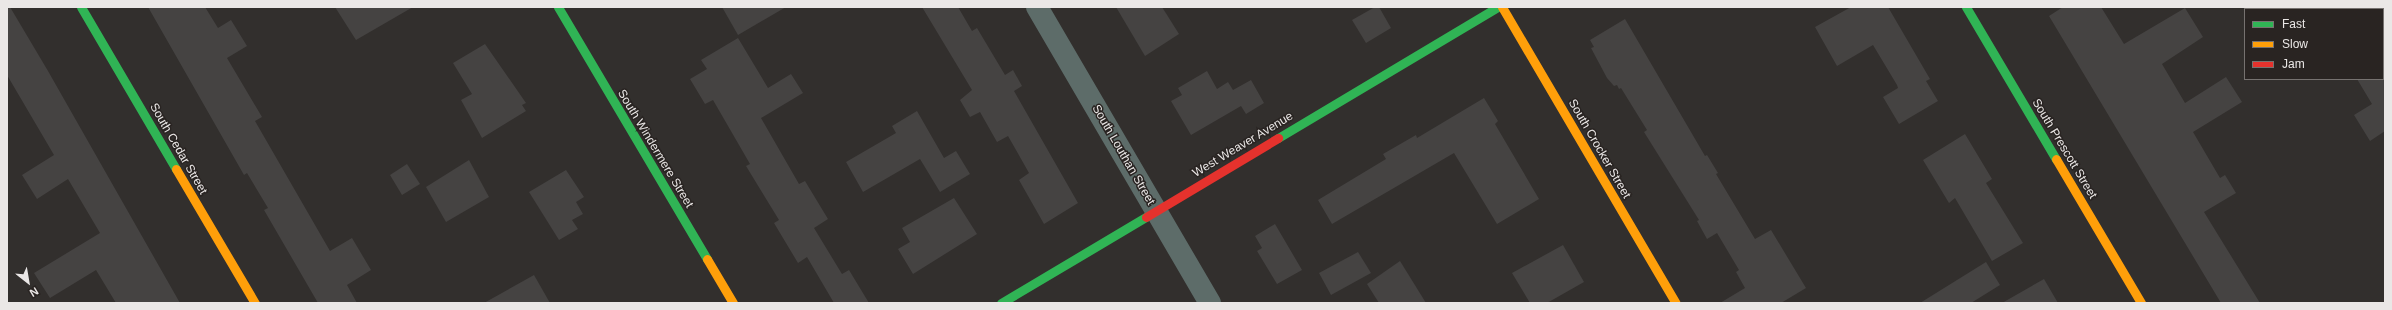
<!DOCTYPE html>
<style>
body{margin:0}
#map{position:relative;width:2392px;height:310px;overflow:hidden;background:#322f2d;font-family:Helvetica,sans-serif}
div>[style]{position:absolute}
.building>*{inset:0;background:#454342}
.street>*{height:22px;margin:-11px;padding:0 11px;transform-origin:11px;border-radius:11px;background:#5d6c69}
.fast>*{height:9px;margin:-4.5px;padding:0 4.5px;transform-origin:4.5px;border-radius:4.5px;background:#30b455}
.slow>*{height:9px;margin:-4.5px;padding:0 4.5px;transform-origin:4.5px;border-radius:4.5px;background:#ff9f0a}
.jam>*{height:9px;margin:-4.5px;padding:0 4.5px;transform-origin:4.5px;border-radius:4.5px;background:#e5322d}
span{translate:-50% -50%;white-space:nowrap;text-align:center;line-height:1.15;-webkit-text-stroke:3px #292422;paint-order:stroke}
.street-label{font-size:12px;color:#eae7e6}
.frame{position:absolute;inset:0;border:8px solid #eae7e6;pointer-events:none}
.legend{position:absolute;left:2244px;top:8px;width:140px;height:72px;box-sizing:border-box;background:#292422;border:1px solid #767270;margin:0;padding:5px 7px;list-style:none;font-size:12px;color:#eae7e6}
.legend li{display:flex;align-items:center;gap:8px;height:20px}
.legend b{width:20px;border:1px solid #767270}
.north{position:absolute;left:8px;top:262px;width:40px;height:40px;-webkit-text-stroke:3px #292422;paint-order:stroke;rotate:149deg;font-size:11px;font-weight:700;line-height:16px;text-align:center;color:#eae7e6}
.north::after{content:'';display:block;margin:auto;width:14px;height:18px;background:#eae7e6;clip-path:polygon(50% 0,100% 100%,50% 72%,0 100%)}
</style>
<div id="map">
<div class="building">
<div style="clip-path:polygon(7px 7px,10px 7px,48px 71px,180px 303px,116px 303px,96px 270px,50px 298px,34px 273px,100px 233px,68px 179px,37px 199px,22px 175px,54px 155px,7px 75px)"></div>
<div style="clip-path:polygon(148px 7px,205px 7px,218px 28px,231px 20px,247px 46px,227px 58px,262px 117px,255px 121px,330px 251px,352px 238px,371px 270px,347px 285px,357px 303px,318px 303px,264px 210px,268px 208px,247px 173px,244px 175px)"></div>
<div style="clip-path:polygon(335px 7px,413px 7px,356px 40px)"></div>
<div style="clip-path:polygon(722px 7px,786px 7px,738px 35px)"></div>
<div style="clip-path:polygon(922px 7px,958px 7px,972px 31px,977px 28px,1005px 75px,1013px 70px,1022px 86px,1014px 91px,1078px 203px,1044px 224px,1019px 180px,1029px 173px,1008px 136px,997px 142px,980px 112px,970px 117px,960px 100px,972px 90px)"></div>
<div style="clip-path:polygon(1116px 7px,1162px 7px,1179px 34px,1145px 56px)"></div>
<div style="clip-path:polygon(1375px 7px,1379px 7px,1391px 28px,1366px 43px,1352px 20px)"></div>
<div style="clip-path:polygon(1851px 7px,1888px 7px,1930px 79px,1926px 81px,1938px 101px,1899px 124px,1883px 97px,1898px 88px,1897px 85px,1873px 45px,1837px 66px,1815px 27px)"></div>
<div style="clip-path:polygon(2063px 7px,2101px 7px,2124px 44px,2185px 8px,2203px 37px,2162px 64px,2185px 103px,2226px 77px,2242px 102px,2193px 132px,2220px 178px,2225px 175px,2236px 193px,2204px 212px,2260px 303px,2221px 303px,2049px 16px)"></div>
<div style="clip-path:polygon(1625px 19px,1705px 156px,1707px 155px,1718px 173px,1716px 174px,1755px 239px,1771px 230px,1806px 288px,1781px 303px,1720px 303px,1745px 288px,1736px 272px,1739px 270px,1717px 233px,1707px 239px,1697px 221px,1699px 220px,1644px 132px,1647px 130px,1621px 88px,1619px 89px,1617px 85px,1614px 86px,1607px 78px,1591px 48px,1594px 47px,1590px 40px)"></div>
<div style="clip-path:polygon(738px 38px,768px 88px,791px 74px,803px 93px,761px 118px,799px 184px,805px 181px,828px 219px,814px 228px,842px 274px,849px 270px,869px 303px,834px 303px,807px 257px,798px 263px,774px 223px,779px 220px,746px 166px,750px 164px,713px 100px,705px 104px,690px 79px,707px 69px,701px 60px)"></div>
<div style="clip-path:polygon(485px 44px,526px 103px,522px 105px,526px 111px,482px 138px,461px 100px,472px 94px,453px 63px)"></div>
<div style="clip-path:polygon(1207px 71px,1217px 89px,1228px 82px,1233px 90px,1251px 80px,1264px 103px,1246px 114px,1241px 106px,1191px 135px,1171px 101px,1182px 95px,1178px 88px)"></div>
<div style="clip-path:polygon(2357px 79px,2385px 79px,2385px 131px,2370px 141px,2354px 115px,2372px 104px)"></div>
<div style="clip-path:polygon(1484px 98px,1498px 121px,1495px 124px,1539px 199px,1497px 224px,1454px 153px,1332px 224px,1318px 200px,1386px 159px,1383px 154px,1416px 135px,1417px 138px)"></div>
<div style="clip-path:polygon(917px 111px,944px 158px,956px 151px,970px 174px,940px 192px,920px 159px,863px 192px,846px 162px,896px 133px,892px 126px)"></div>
<div style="clip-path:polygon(1965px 134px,1992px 179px,1986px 183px,2023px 243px,1992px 261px,1955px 198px,1949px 203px,1923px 160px)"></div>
<div style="clip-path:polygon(469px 160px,489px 197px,446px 222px,426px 187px)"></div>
<div style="clip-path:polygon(407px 164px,420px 184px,402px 195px,390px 175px)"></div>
<div style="clip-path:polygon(566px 170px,584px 197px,576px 202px,583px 214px,572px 220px,578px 229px,559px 240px,529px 192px)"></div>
<div style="clip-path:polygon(954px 198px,977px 234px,913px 274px,898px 249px,910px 242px,902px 228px)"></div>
<div style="clip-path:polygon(1275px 224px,1302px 270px,1277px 284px,1257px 251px,1262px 248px,1255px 236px)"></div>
<div style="clip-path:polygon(1563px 245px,1584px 282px,1547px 303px,1530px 303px,1512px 273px)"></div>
<div style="clip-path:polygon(1358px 252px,1371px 273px,1331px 295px,1319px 273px)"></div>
<div style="clip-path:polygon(1400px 261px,1426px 303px,1379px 303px,1367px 284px)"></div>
<div style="clip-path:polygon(1986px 262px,2000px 285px,1971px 303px,1920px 303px)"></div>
<div style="clip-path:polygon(534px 275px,550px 303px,484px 303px)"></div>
<div style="clip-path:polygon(2044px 279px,2058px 303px,2002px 303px)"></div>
</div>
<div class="street">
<div style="left:1037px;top:7px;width:343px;rotate:59.7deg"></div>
</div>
<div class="fast">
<div style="left:81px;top:7px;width:188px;rotate:59.6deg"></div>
<div style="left:558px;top:7px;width:293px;rotate:59.4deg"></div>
<div style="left:1966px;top:7px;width:177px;rotate:59.4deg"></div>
<div style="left:1278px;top:138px;width:256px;rotate:-30.8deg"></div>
<div style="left:1001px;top:303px;width:169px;rotate:-30.7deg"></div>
</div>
<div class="slow">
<div style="left:1502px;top:7px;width:343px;rotate:59.6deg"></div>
<div style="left:2056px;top:159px;width:167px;rotate:59.4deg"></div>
<div style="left:176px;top:169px;width:156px;rotate:59.5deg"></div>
<div style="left:707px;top:259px;width:51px;rotate:59.4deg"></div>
</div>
<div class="jam">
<div style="left:1146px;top:217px;width:154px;rotate:-30.9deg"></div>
</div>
<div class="street-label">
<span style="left:1243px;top:145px;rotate:-31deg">West Weaver Avenue</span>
<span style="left:178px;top:149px;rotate:60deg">South Cedar Street</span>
<span style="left:655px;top:149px;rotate:59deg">South Windermere Street</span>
<span style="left:1599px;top:149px;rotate:60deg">South Crocker Street</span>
<span style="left:2064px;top:149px;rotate:59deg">South Prescott Street</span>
<span style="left:1123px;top:155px;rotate:60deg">South Louthan Street</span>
</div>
<div class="frame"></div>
<ul class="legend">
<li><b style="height:5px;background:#30b455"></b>Fast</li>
<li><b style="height:5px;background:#ff9f0a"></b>Slow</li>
<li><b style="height:5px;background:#e5322d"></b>Jam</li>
</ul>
<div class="north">N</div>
</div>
